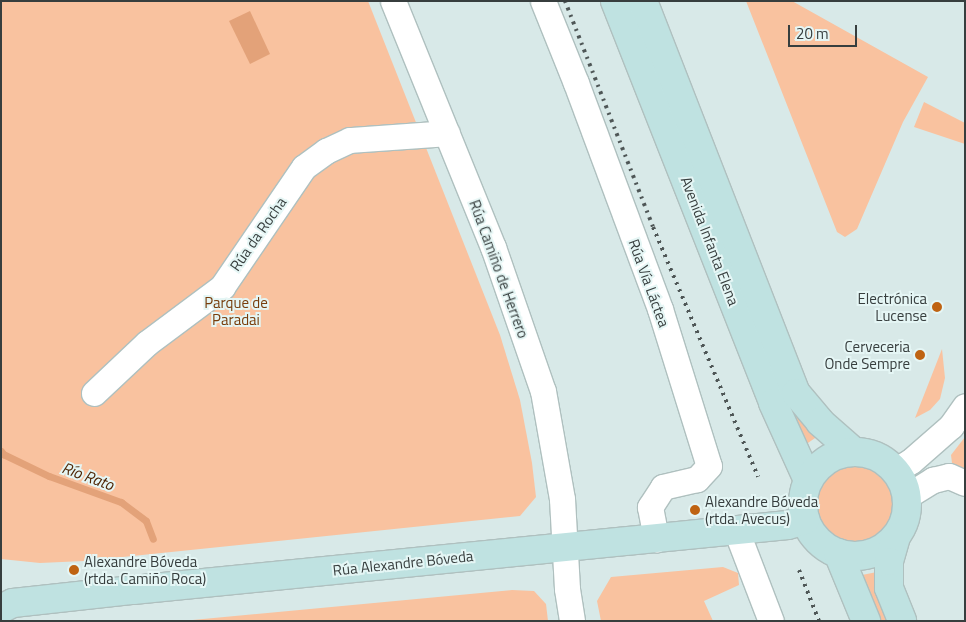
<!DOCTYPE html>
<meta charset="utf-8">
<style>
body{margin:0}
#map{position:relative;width:966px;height:622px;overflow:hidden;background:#d8e9e8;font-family:"Titillium Web",sans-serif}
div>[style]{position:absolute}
.green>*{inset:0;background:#f9c29f}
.round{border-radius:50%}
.water>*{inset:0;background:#e3a279}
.stream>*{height:7px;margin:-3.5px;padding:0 3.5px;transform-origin:3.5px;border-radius:3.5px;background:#e3a279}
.roads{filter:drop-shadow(1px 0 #afc0bf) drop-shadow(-1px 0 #afc0bf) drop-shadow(0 1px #afc0bf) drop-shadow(0 -1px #afc0bf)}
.street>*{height:25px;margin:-12.5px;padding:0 12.5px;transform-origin:12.5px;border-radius:12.5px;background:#fff}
.secondary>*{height:28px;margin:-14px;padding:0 14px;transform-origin:14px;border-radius:14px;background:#bfe2e1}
.secondary>.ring{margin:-14px;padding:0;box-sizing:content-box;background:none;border:28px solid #bfe2e1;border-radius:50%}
.rail>*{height:4px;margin-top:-2px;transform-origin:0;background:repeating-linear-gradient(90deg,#4e5656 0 2.5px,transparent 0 7.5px)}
.dots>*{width:14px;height:14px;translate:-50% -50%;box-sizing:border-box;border:2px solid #e5f6f5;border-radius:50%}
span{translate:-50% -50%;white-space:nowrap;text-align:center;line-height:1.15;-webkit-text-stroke:4px #e5f6f5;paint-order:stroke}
.street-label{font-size:15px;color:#373e3e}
.poi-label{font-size:15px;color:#373e3e}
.right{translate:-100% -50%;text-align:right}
.left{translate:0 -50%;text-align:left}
.park-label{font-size:15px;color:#783d0c}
.water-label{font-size:16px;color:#502706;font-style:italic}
.frame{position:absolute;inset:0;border:2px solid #373e3e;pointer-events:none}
.scale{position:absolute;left:788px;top:25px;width:69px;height:22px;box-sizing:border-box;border:2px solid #373e3e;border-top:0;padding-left:6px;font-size:15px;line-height:18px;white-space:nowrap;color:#373e3e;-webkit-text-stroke:4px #e5f6f5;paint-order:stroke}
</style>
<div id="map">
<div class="green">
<div style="clip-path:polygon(1px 1px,368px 1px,500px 335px,520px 400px,532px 463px,536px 497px,520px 516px,84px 561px,40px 563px,1px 559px)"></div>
<div style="clip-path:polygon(746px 1px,792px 1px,928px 77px,903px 122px,857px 229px,845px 237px,837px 232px)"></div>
<div style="clip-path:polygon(924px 102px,965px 123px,965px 144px,914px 127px)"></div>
<div style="clip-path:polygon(942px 349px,945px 378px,940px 399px,930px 410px,915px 418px)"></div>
<div style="clip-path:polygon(792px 409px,803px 424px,818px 436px,805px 445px,787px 412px)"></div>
<div style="clip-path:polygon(965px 437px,965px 472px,952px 463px,951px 455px)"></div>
<div class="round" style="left:814px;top:463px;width:80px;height:80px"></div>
<div style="clip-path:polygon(723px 567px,738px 573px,739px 585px,704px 601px,713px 621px,601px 621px,597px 601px,611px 577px)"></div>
<div style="clip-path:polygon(877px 572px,893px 621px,880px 621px,862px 575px)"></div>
<div style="clip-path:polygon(512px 590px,534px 591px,546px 604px,548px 621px,182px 621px)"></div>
</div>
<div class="water">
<div style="clip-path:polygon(250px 11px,270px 54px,250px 64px,229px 21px)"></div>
</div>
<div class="stream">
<div style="left:1px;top:451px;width:4px;rotate:56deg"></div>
<div style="left:3px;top:454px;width:51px;rotate:25.6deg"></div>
<div style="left:49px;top:476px;width:77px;rotate:19.9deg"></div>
<div style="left:121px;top:502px;width:31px;rotate:37deg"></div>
<div style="left:146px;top:521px;width:19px;rotate:69deg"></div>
</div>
<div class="roads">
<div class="street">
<div style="left:393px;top:1px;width:266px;rotate:67.9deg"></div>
<div style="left:493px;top:247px;width:152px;rotate:70.9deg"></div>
<div style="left:543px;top:391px;width:110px;rotate:80deg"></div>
<div style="left:562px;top:499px;width:90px;rotate:86.8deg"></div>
<div style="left:567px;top:589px;width:32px;rotate:81deg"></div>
<div style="left:543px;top:1px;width:88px;rotate:68.1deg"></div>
<div style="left:576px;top:83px;width:241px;rotate:69.6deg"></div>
<div style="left:660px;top:309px;width:164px;rotate:72.7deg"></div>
<div style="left:709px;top:466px;width:18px;rotate:133deg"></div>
<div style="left:697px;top:479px;width:35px;rotate:167deg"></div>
<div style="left:663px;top:487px;width:24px;rotate:123deg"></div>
<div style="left:650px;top:507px;width:33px;rotate:79deg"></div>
<div style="left:94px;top:393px;width:73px;rotate:-43.3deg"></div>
<div style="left:147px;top:343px;width:94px;rotate:-36.7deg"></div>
<div style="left:222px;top:287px;width:145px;rotate:-55.7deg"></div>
<div style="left:304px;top:167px;width:27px;rotate:-36deg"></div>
<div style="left:326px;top:151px;width:26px;rotate:-25deg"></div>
<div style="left:350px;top:140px;width:97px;rotate:-4.1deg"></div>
<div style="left:896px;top:470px;width:17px;rotate:-31deg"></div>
<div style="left:911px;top:461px;width:53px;rotate:-41.2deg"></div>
<div style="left:951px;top:426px;width:24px;rotate:-55deg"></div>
<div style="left:907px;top:496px;width:31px;rotate:-32deg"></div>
<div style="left:933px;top:480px;width:16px;rotate:-14deg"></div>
<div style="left:949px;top:476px;width:17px;rotate:24deg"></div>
<div style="left:736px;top:530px;width:97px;rotate:69deg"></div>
</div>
<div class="secondary">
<div style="left:615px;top:1px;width:432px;rotate:68.5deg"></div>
<div style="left:773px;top:403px;width:85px;rotate:65.6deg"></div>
<div style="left:643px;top:1px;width:421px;rotate:68.7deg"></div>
<div style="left:796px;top:393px;width:38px;rotate:50deg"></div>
<div style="left:820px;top:422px;width:44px;rotate:41.3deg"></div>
<div class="ring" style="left:803px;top:452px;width:76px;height:76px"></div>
<div style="left:896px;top:537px;width:26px;rotate:106deg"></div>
<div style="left:889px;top:562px;width:26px;rotate:90deg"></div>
<div style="left:889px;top:588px;width:35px;rotate:68deg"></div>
<div style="left:838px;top:553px;width:74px;rotate:67.6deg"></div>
<div style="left:1px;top:609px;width:13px;rotate:-27deg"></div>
<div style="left:13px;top:603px;width:121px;rotate:-6.2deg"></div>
<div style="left:133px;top:590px;width:658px;rotate:-5.67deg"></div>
<div style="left:788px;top:525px;width:18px;rotate:-16deg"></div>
</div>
</div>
<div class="rail">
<div style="left:565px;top:1px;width:243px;rotate:68.7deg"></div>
<div style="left:653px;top:227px;width:271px;rotate:67.2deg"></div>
<div style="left:799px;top:570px;width:55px;rotate:68.6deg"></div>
</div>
<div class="dots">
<div style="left:937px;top:307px;background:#bf6312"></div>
<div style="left:920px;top:355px;background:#bf6312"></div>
<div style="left:695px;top:510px;background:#bf6312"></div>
<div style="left:74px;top:570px;background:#bf6312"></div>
</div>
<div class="street-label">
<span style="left:258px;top:234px;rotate:-55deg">Rúa da Rocha</span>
<span style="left:710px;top:241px;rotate:69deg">Avenida Infanta Elena</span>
<span style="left:499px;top:269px;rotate:70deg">Rúa Camiño de Herrero</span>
<span style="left:649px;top:283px;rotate:70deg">Rúa Vía Láctea</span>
<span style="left:403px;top:563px;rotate:-6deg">Rúa Alexandre Bóveda</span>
</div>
<div class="poi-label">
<span class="right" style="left:927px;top:307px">Electrónica<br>Lucense</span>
<span class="right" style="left:910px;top:355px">Cerveceria<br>Onde Sempre</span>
<span class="left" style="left:705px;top:510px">Alexandre Bóveda<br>(rtda. Avecus)</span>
<span class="left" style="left:84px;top:570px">Alexandre Bóveda<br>(rtda. Camiño Roca)</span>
</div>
<div class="park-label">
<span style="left:236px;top:311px">Parque de<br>Paradai</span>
</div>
<div class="water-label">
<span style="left:88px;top:476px;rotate:20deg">Río Rato</span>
</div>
<div class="frame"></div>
<div class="scale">20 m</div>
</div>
